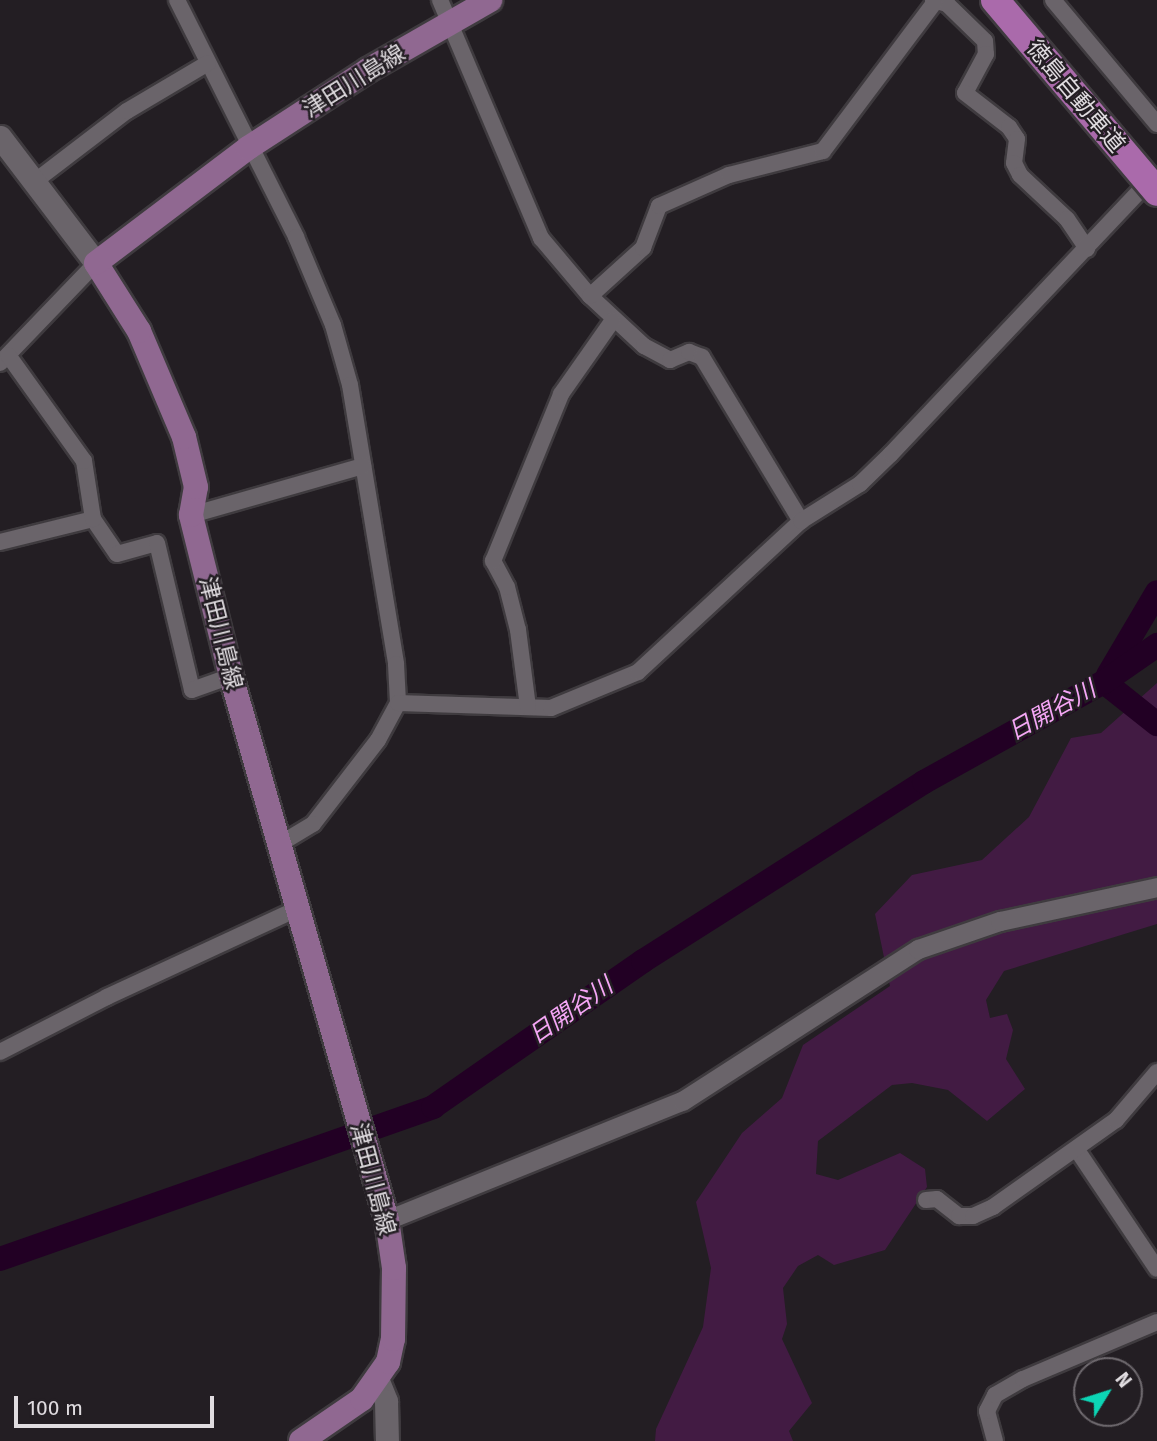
<!DOCTYPE html>
<meta charset="utf-8">
<style>
body{margin:0}
#map{position:relative;width:1157px;height:1441px;overflow:hidden;background:#231e23;font-family:"Fira Sans","Noto Sans JP",sans-serif}
div>[style]{position:absolute}
.green>*{inset:0;background:#421b43}
.river>*{height:24px;margin:-12px;padding:0 12px;transform-origin:12px;border-radius:12px;background:#220024}
.roads{filter:drop-shadow(2px 0 #3f3b3f) drop-shadow(-2px 0 #3f3b3f) drop-shadow(0 2px #3f3b3f) drop-shadow(0 -2px #3f3b3f)}
.minor>*{height:16px;margin:-8px;padding:0 8px;transform-origin:8px;border-radius:8px;background:#6a646a}
.tertiary>*{height:19px;margin:-9.5px;padding:0 9.5px;transform-origin:9.5px;border-radius:9.5px;background:#6a646a}
.secondary>*{height:23px;margin:-11.5px;padding:0 11.5px;transform-origin:11.5px;border-radius:11.5px;background:#6a646a}
.primary>*{height:24px;margin:-12px;padding:0 12px;transform-origin:12px;border-radius:12px;background:#906891}
.bridges{filter:drop-shadow(2px 0 #3f3b3f) drop-shadow(-2px 0 #3f3b3f) drop-shadow(0 2px #3f3b3f) drop-shadow(0 -2px #3f3b3f)}
.motorway-bridge>*{height:28px;margin:-14px;padding:0 14px;transform-origin:14px;border-radius:14px;background:#aa6aab}
span{translate:-50% -50%;white-space:nowrap;text-align:center;line-height:1.15;-webkit-text-stroke:5px #231e23;paint-order:stroke}
.street-label{font-size:23px;color:#e0dce0}
.water-label{font-size:24px;color:#f5a6f6;font-style:italic}
.north{position:absolute;left:1073px;top:1357px;width:70px;height:70px;box-sizing:border-box;background:#231e23;border:2px solid #6f6a6f;border-radius:50%;rotate:52deg;font-size:19px;font-weight:700;line-height:28px;text-align:center;color:#e0dce0}
.north::after{content:'';display:block;margin:auto;width:24px;height:32px;background:#0cd5b5;clip-path:polygon(50% 0,100% 100%,50% 72%,0 100%)}
.scale{position:absolute;left:14px;top:1396px;width:200px;height:32px;box-sizing:border-box;border:4px solid #e0dce0;border-top:0;padding-left:9px;font-size:21px;line-height:24px;white-space:nowrap;color:#e0dce0;-webkit-text-stroke:5px #231e23;paint-order:stroke}
</style>
<div id="map">
<div class="green">
<div style="clip-path:polygon(1157px 683px,1157px 924px,1004px 971px,986px 1000px,990px 1018px,1007px 1014px,1013px 1030px,1006px 1059px,1025px 1089px,987px 1121px,948px 1090px,912px 1083px,892px 1085px,818px 1141px,816px 1174px,838px 1180px,900px 1153px,925px 1169px,927px 1187px,885px 1250px,834px 1265px,818px 1255px,798px 1266px,783px 1288px,787px 1324px,782px 1339px,812px 1403px,789px 1431px,793px 1441px,655px 1441px,656px 1429px,703px 1327px,711px 1268px,696px 1202px,742px 1133px,782px 1098px,803px 1045px,890px 986px,875px 914px,912px 875px,982px 860px,1029px 817px,1071px 738px,1101px 733px)"></div>
</div>
<div class="river">
<div style="left:1108px;top:675px;width:96px;rotate:-59.4deg"></div>
<div style="left:1104px;top:682px;width:68px;rotate:38.4deg"></div>
<div style="left:0;top:1259px;width:459px;rotate:-19.3deg"></div>
<div style="left:433px;top:1107px;width:256px;rotate:-34.8deg"></div>
<div style="left:643px;top:961px;width:333px;rotate:-32.5deg"></div>
<div style="left:924px;top:782px;width:206px;rotate:-29.1deg"></div>
<div style="left:1104px;top:682px;width:65px;rotate:-34.9deg"></div>
</div>
<div class="roads">
<div class="minor">
<div style="left:177px;top:0;width:265px;rotate:63.3deg"></div>
<div style="left:296px;top:237px;width:95px;rotate:67.2deg"></div>
<div style="left:333px;top:325px;width:62px;rotate:74.2deg"></div>
<div style="left:350px;top:385px;width:283px;rotate:80.6deg"></div>
<div style="left:396px;top:664px;width:39px;rotate:87deg"></div>
<div style="left:398px;top:703px;width:42px;rotate:118.4deg"></div>
<div style="left:378px;top:740px;width:106px;rotate:127.7deg"></div>
<div style="left:313px;top:824px;width:41px;rotate:149deg"></div>
<div style="left:440px;top:0;width:259px;rotate:67deg"></div>
<div style="left:541px;top:238px;width:76px;rotate:49.8deg"></div>
<div style="left:590px;top:296px;width:74px;rotate:42.8deg"></div>
<div style="left:644px;top:346px;width:30px;rotate:28deg"></div>
<div style="left:670px;top:360px;width:21px;rotate:-23deg"></div>
<div style="left:689px;top:352px;width:14px;rotate:21deg"></div>
<div style="left:702px;top:357px;width:192px;rotate:58.9deg"></div>
<div style="left:933px;top:0;width:15px;rotate:16deg"></div>
<div style="left:947px;top:4px;width:53px;rotate:44.2deg"></div>
<div style="left:985px;top:41px;width:13px;rotate:86deg"></div>
<div style="left:986px;top:54px;width:44px;rotate:118.3deg"></div>
<div style="left:965px;top:93px;width:56px;rotate:37.7deg"></div>
<div style="left:1009px;top:127px;width:14px;rotate:56deg"></div>
<div style="left:1017px;top:139px;width:24px;rotate:97deg"></div>
<div style="left:1014px;top:163px;width:13px;rotate:63deg"></div>
<div style="left:1020px;top:175px;width:64px;rotate:43.1deg"></div>
<div style="left:1067px;top:219px;width:36px;rotate:56deg"></div>
<div style="left:1053px;top:0;width:162px;rotate:50deg"></div>
<div style="left:34px;top:182px;width:117px;rotate:-37.4deg"></div>
<div style="left:127px;top:111px;width:94px;rotate:-30.7deg"></div>
<div style="left:590px;top:296px;width:72px;rotate:-42.2deg"></div>
<div style="left:643px;top:248px;width:45px;rotate:-69.1deg"></div>
<div style="left:659px;top:206px;width:77px;rotate:-23.9deg"></div>
<div style="left:729px;top:175px;width:97px;rotate:-14.3deg"></div>
<div style="left:823px;top:151px;width:186px;rotate:-53.1deg"></div>
<div style="left:0;top:363px;width:139px;rotate:-46.2deg"></div>
<div style="left:191px;top:515px;width:179px;rotate:-15.9deg"></div>
<div style="left:93px;top:519px;width:42px;rotate:55.6deg"></div>
<div style="left:117px;top:554px;width:41px;rotate:-15.4deg"></div>
<div style="left:157px;top:543px;width:151px;rotate:76.6deg"></div>
<div style="left:192px;top:690px;width:41px;rotate:-19.7deg"></div>
<div style="left:0;top:542px;width:96px;rotate:-13.9deg"></div>
<div style="left:93px;top:519px;width:59px;rotate:-98.8deg"></div>
<div style="left:84px;top:461px;width:130px;rotate:-125.6deg"></div>
<div style="left:398px;top:703px;width:153px;rotate:1.9deg"></div>
<div style="left:551px;top:708px;width:94px;rotate:-22.5deg"></div>
<div style="left:638px;top:672px;width:222px;rotate:-42.8deg"></div>
<div style="left:801px;top:521px;width:70px;rotate:-32.1deg"></div>
<div style="left:860px;top:484px;width:43px;rotate:-44.1deg"></div>
<div style="left:891px;top:454px;width:381px;rotate:-46.6deg"></div>
<div style="left:528px;top:707px;width:78px;rotate:-97.4deg"></div>
<div style="left:518px;top:630px;width:44px;rotate:-104.3deg"></div>
<div style="left:507px;top:587px;width:30px;rotate:-118deg"></div>
<div style="left:493px;top:561px;width:180px;rotate:-67.8deg"></div>
<div style="left:561px;top:394px;width:90px;rotate:-54.9deg"></div>
<div style="left:0;top:1052px;width:120px;rotate:-27.2deg"></div>
<div style="left:107px;top:997px;width:209px;rotate:-24.9deg"></div>
<div style="left:1077px;top:1150px;width:143px;rotate:56.1deg"></div>
<div style="left:926px;top:1200px;width:11px;rotate:-5deg"></div>
<div style="left:937px;top:1199px;width:28px;rotate:38deg"></div>
<div style="left:959px;top:1216px;width:14px"></div>
<div style="left:973px;top:1216px;width:22px;rotate:-24deg"></div>
<div style="left:993px;top:1207px;width:151px;rotate:-35.3deg"></div>
<div style="left:1116px;top:1120px;width:63px;rotate:-49.5deg"></div>
<div style="left:995px;top:1441px;width:31px;rotate:-105deg"></div>
<div style="left:987px;top:1411px;width:18px;rotate:-63deg"></div>
<div style="left:995px;top:1395px;width:32px;rotate:-30deg"></div>
<div style="left:1023px;top:1379px;width:146px;rotate:-23deg"></div>
</div>
<div class="tertiary">
<div style="left:387px;top:1220px;width:318px;rotate:-22deg"></div>
<div style="left:682px;top:1101px;width:281px;rotate:-32.8deg"></div>
<div style="left:918px;top:949px;width:87px;rotate:-18.9deg"></div>
<div style="left:1000px;top:921px;width:161px;rotate:-12.2deg"></div>
</div>
<div class="secondary">
<div style="left:0;top:137px;width:158px;rotate:52.7deg"></div>
<div style="left:378px;top:1381px;width:22px;rotate:68deg"></div>
<div style="left:386px;top:1401px;width:40px;rotate:88.6deg"></div>
</div>
<div class="primary">
<div style="left:301px;top:1441px;width:74px;rotate:-34.5deg"></div>
<div style="left:362px;top:1399px;width:45px;rotate:-54.9deg"></div>
<div style="left:388px;top:1362px;width:24px;rotate:-78deg"></div>
<div style="left:393px;top:1339px;width:71px;rotate:-89.2deg"></div>
<div style="left:394px;top:1268px;width:49px;rotate:-98.3deg"></div>
<div style="left:387px;top:1220px;width:566px;rotate:-106deg"></div>
<div style="left:231px;top:676px;width:166px;rotate:-104deg"></div>
<div style="left:191px;top:515px;width:28px;rotate:-80deg"></div>
<div style="left:196px;top:487px;width:51px;rotate:-103.5deg"></div>
<div style="left:184px;top:437px;width:115px;rotate:-113deg"></div>
<div style="left:139px;top:331px;width:80px;rotate:-122.3deg"></div>
<div style="left:96px;top:263px;width:191px;rotate:-37.1deg"></div>
<div style="left:248px;top:148px;width:143px;rotate:-33deg"></div>
<div style="left:368px;top:70px;width:141px;rotate:-29.8deg"></div>
</div>
</div>
<div class="bridges">
<div class="motorway-bridge">
<div style="left:995px;top:0;width:251px;rotate:49.8deg"></div>
</div>
</div>
<div class="street-label">
<span style="left:354px;top:81px;rotate:-32deg">津田川島線</span>
<span style="left:1076px;top:96px;rotate:50deg">徳島自動車道</span>
<span style="left:221px;top:633px;rotate:76deg">津田川島線</span>
<span style="left:373px;top:1179px;rotate:75deg">津田川島線</span>
</div>
<div class="water-label">
<span style="left:1052px;top:711px;rotate:-29deg">日開谷川</span>
<span style="left:571px;top:1011px;rotate:-35deg">日開谷川</span>
</div>
<div class="north">N</div>
<div class="scale">100 m</div>
</div>
